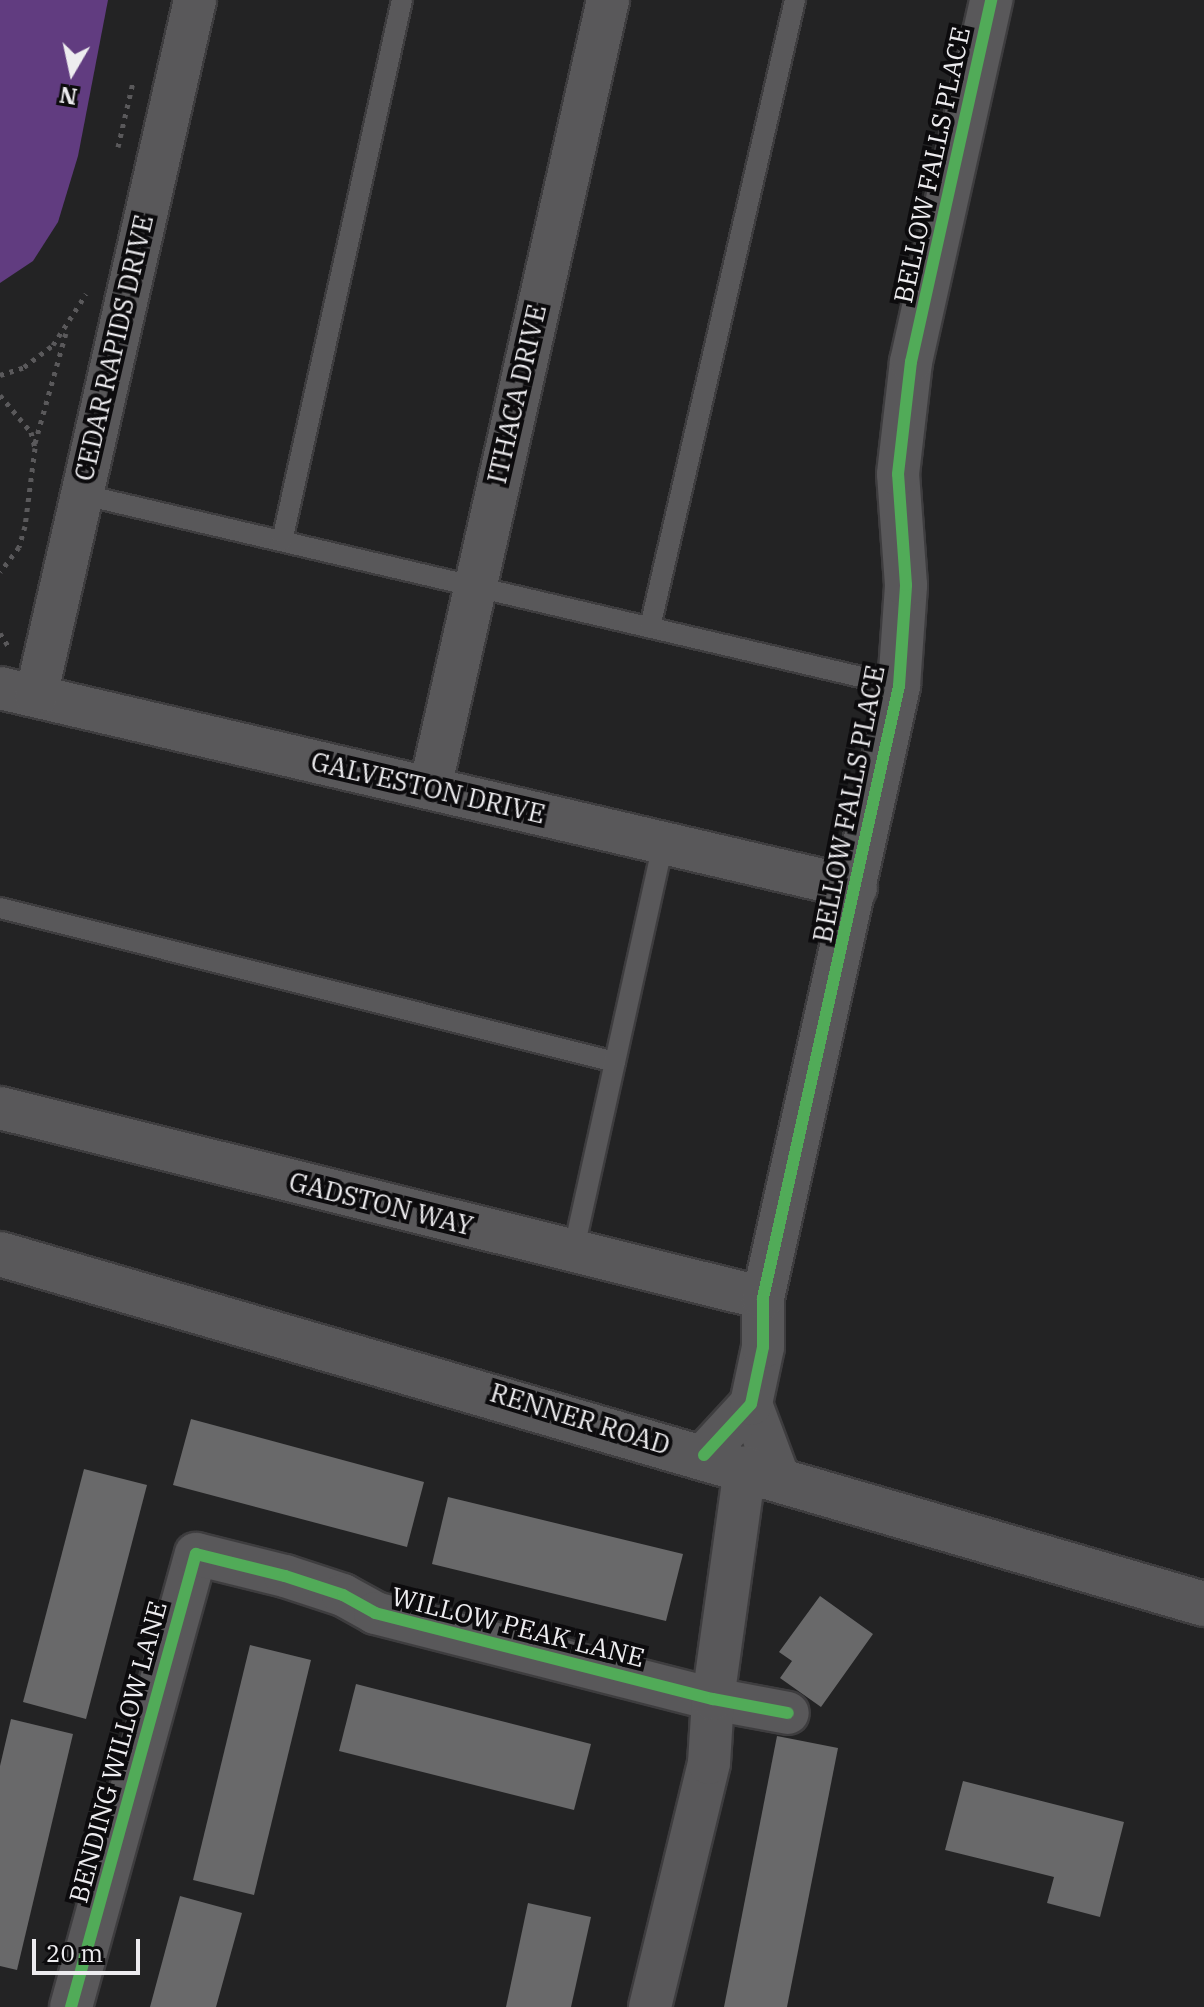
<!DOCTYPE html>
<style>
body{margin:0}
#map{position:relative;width:1204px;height:2007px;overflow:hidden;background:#232324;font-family:"IBM Plex Serif",serif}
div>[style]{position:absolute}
.water>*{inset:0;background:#613c80}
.building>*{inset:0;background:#69696a}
.path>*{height:5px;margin-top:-2.5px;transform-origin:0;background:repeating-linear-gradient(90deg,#5a595b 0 4px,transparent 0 10px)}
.roads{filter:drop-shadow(2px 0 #3e3d3f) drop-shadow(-2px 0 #3e3d3f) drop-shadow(0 2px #3e3d3f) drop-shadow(0 -2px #3e3d3f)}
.lane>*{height:20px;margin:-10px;padding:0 10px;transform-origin:10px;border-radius:10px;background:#59585a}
.street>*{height:42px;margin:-21px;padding:0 21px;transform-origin:21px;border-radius:21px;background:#59585a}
.secondary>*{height:44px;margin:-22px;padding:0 22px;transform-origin:22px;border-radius:22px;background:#59585a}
.cycleway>*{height:12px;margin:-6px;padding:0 6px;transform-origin:6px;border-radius:6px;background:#51ab58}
span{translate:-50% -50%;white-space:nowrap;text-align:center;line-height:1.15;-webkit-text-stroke:8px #0c0b0d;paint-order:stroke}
.street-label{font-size:26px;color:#edecef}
.north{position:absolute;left:32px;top:32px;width:80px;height:80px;-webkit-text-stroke:6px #0c0b0d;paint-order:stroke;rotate:189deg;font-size:22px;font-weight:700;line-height:32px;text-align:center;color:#edecef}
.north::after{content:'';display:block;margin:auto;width:28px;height:36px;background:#edecef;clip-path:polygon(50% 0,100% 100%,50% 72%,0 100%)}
.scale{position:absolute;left:32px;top:1939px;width:108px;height:36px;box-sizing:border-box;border:4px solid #edecef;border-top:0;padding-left:10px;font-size:24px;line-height:28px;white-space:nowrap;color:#edecef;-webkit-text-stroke:6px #0c0b0d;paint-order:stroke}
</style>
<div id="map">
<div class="water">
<div style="clip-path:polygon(0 0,108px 0,78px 156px,58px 222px,33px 261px,0 283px)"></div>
</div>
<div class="building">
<div style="clip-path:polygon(191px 1419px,424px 1482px,407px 1547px,173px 1485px)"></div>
<div style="clip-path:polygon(84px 1469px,147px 1485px,86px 1719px,23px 1702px)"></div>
<div style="clip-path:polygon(448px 1497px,683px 1554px,666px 1621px,432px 1564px)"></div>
<div style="clip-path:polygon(820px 1596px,873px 1634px,821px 1707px,780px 1678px,792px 1661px,779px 1652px)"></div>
<div style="clip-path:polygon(250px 1645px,311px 1660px,254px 1895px,193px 1880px)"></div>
<div style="clip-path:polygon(356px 1684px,591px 1744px,574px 1810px,339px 1751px)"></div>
<div style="clip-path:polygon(11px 1719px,73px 1734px,17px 1970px,0 1966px,0 1766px)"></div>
<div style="clip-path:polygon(777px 1736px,838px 1748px,787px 2007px,724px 2007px)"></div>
<div style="clip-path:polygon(963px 1781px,1124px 1822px,1100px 1917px,1047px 1903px,1054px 1877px,945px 1850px)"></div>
<div style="clip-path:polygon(180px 1896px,242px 1913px,216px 2007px,150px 2007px)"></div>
<div style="clip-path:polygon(528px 1903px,591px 1917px,571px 2007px,506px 2007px)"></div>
</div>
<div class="path">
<div style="left:118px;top:147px;width:67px;rotate:-77deg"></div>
<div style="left:0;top:375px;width:25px;rotate:-18deg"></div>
<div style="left:24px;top:367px;width:36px;rotate:-37deg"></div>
<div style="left:53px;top:345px;width:61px;rotate:-57.1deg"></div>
<div style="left:0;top:395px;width:48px;rotate:50deg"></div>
<div style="left:31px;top:432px;width:16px;rotate:76deg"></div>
<div style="left:35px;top:448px;width:79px;rotate:97.3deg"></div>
<div style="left:25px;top:526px;width:22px;rotate:106deg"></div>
<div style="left:19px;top:547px;width:31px;rotate:127deg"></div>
<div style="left:35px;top:443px;width:114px;rotate:-74.3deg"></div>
<div style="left:0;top:633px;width:15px;rotate:58deg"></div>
</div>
<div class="roads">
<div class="lane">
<div style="left:80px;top:494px;width:841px;rotate:13.19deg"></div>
<div style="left:282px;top:541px;width:554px;rotate:-77.49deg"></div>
<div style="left:650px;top:627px;width:644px;rotate:-76.98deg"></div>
<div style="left:0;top:908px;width:634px;rotate:14.06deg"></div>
<div style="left:573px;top:1253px;width:421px;rotate:-77.6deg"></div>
</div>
<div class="street">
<div style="left:0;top:688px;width:879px;rotate:13.15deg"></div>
<div style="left:36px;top:696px;width:714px;rotate:-77.13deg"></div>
<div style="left:430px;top:788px;width:808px;rotate:-77.27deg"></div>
<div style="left:0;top:1108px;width:786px;rotate:13.98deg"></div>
<div style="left:751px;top:1404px;width:80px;rotate:69.5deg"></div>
<div style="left:704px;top:1455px;width:69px;rotate:-47.3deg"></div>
<div style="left:751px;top:1404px;width:58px;rotate:-78.1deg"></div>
<div style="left:763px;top:1347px;width:49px;rotate:-90deg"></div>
<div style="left:763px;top:1298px;width:627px;rotate:-77.47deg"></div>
<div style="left:899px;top:686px;width:101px;rotate:-86deg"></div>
<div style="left:906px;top:585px;width:111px;rotate:-94.1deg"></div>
<div style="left:898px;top:474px;width:113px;rotate:-83.4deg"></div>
<div style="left:911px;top:362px;width:371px;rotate:-77.5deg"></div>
<div style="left:71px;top:2007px;width:470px;rotate:-74.6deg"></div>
<div style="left:196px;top:1554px;width:92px;rotate:13.9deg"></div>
<div style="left:285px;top:1576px;width:61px;rotate:18.1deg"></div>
<div style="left:343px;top:1595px;width:37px;rotate:29deg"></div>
<div style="left:375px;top:1613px;width:349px;rotate:14.3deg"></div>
<div style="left:713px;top:1699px;width:76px;rotate:10.6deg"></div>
<div style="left:650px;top:2007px;width:251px;rotate:-76.4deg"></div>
<div style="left:709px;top:1763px;width:64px;rotate:-86.4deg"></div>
<div style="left:713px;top:1699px;width:234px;rotate:-82.1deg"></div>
</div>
<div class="secondary">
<div style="left:0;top:1254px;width:1254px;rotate:16.21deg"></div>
</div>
</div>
<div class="cycleway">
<div style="left:704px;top:1455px;width:69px;rotate:-47.3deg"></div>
<div style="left:751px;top:1404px;width:58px;rotate:-78.1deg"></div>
<div style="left:763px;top:1347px;width:49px;rotate:-90deg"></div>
<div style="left:763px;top:1298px;width:627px;rotate:-77.47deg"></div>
<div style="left:899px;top:686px;width:101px;rotate:-86deg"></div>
<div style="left:906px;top:585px;width:111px;rotate:-94.1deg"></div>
<div style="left:898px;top:474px;width:113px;rotate:-83.4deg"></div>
<div style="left:911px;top:362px;width:371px;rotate:-77.5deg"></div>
<div style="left:71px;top:2007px;width:470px;rotate:-74.6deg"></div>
<div style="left:196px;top:1554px;width:92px;rotate:13.9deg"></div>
<div style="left:285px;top:1576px;width:61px;rotate:18.1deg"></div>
<div style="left:343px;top:1595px;width:37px;rotate:29deg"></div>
<div style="left:375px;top:1613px;width:349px;rotate:14.3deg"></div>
<div style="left:713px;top:1699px;width:76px;rotate:10.6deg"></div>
</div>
<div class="street-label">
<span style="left:932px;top:165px;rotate:-78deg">BELLOW FALLS PLACE</span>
<span style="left:114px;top:348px;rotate:-77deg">CEDAR RAPIDS DRIVE</span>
<span style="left:517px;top:394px;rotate:-77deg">ITHACA DRIVE</span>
<span style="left:428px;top:788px;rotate:13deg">GALVESTON DRIVE</span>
<span style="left:849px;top:804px;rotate:-79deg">BELLOW FALLS PLACE</span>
<span style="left:381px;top:1204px;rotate:14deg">GADSTON WAY</span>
<span style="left:580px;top:1419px;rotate:17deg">RENNER ROAD</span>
<span style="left:518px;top:1627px;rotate:14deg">WILLOW PEAK LANE</span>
<span style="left:118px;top:1752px;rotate:-75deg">BENDING WILLOW LANE</span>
</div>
<div class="north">N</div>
<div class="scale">20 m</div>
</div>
